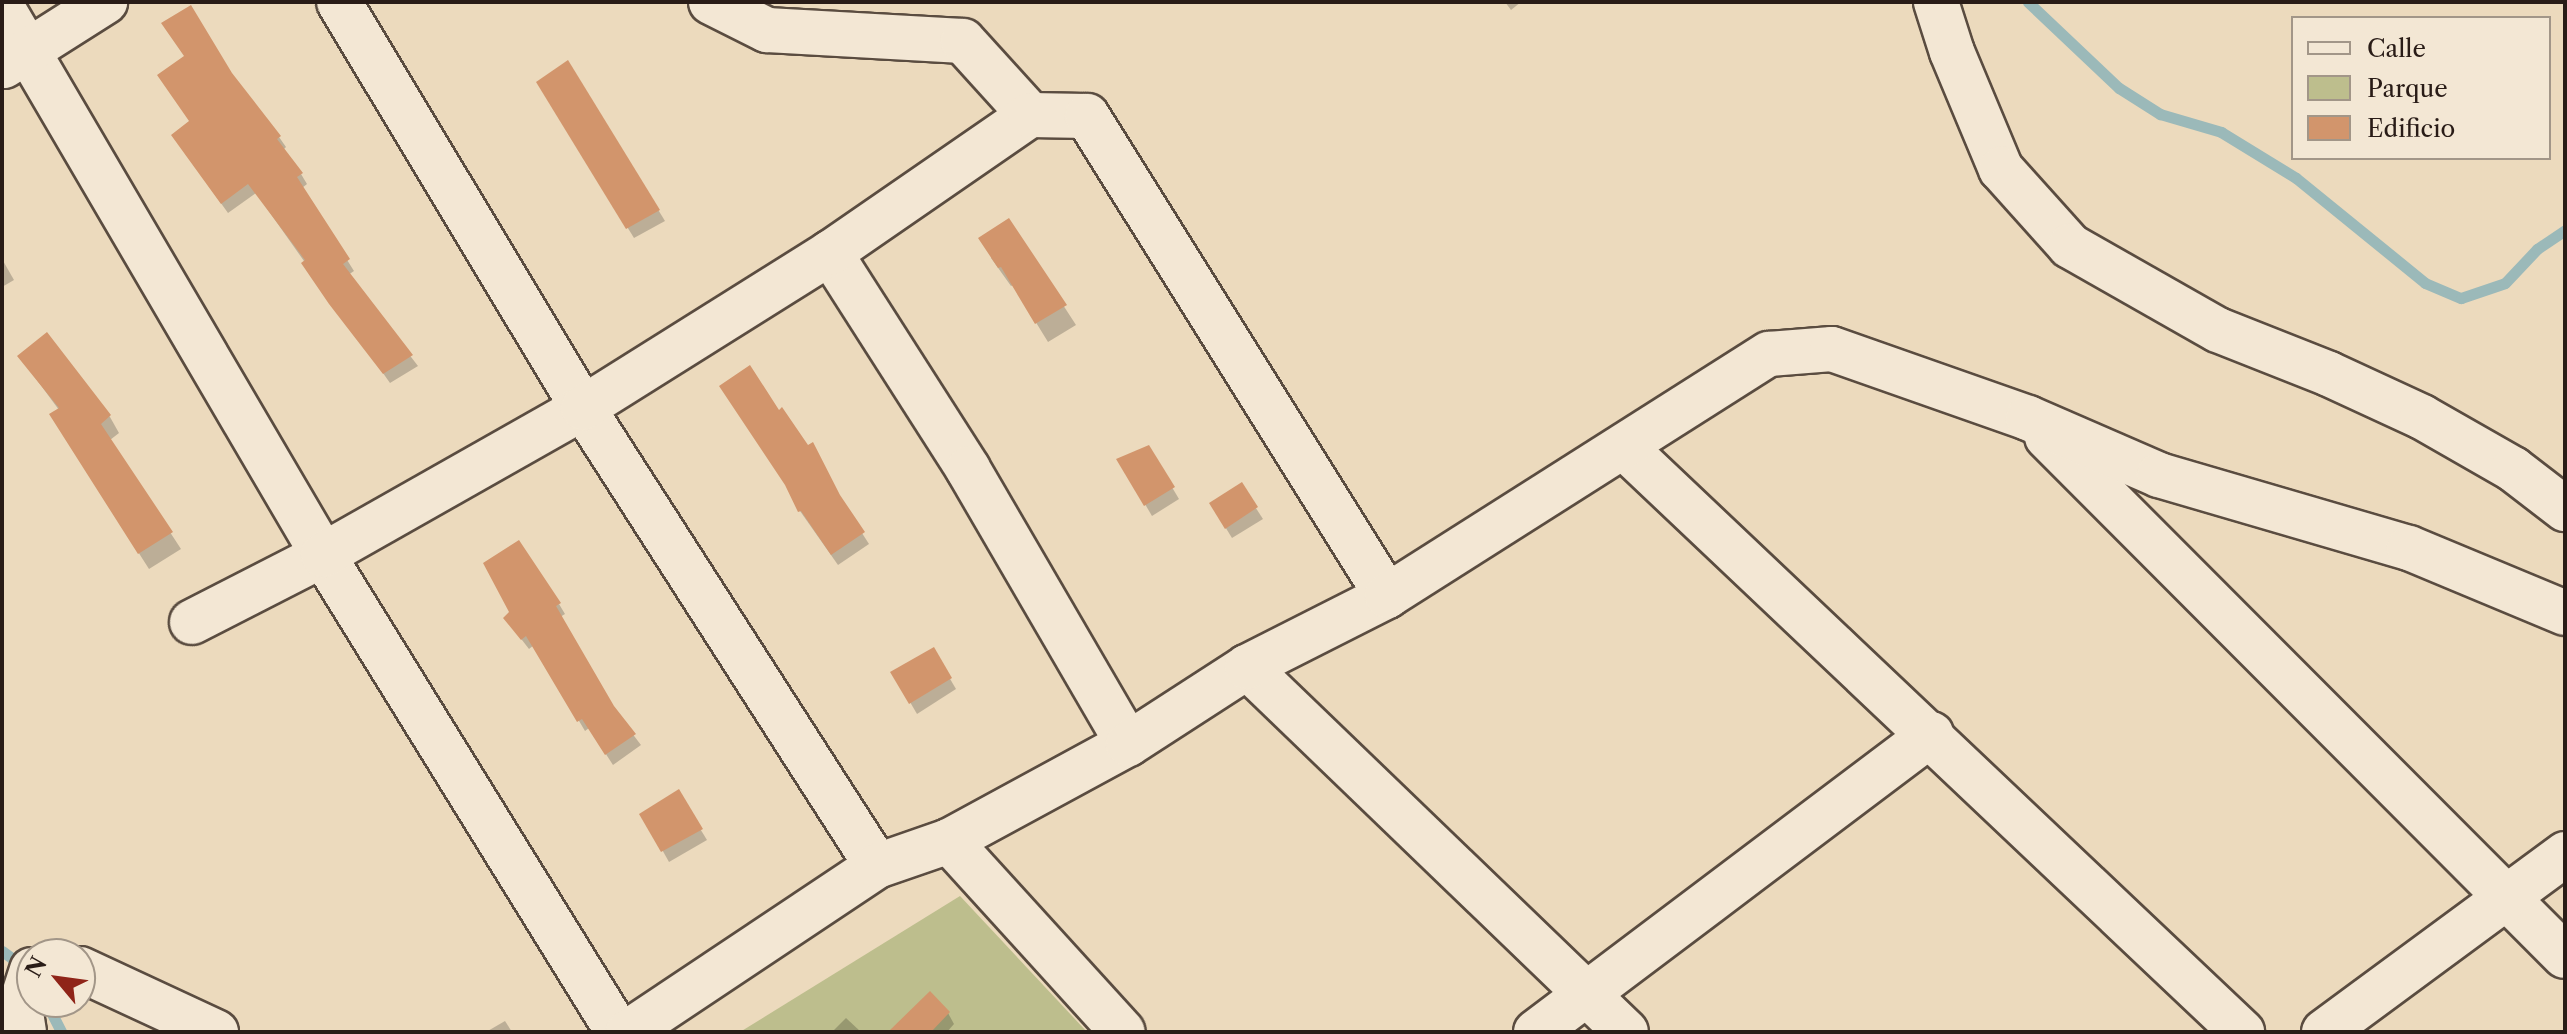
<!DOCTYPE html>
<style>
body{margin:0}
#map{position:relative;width:2567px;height:1034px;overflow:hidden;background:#ecdabd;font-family:"Libre Caslon Text",serif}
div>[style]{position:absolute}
.green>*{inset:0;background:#bdbe8d}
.shadow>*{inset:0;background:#0003}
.stream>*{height:11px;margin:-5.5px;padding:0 5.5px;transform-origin:5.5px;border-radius:5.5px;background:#9bb9b9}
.building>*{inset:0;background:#d2956c}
.roads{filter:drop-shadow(2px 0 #5a4c40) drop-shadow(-2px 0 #5a4c40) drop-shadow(0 2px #5a4c40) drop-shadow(0 -2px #5a4c40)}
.minor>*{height:44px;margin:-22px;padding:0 22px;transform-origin:22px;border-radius:22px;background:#f3e7d4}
span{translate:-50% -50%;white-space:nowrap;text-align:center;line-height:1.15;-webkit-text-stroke:8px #f3e7d4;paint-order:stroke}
.frame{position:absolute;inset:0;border:4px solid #291c17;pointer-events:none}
.legend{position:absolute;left:2291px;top:16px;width:260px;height:144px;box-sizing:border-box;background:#f3e7d4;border:2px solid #a29688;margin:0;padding:10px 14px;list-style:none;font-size:24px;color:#291c17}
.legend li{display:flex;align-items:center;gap:16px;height:40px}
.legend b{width:40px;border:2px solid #a29688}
.north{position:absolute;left:16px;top:938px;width:80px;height:80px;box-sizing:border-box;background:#f3e7d4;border:2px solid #a29688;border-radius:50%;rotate:299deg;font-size:22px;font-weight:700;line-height:32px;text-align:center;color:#291c17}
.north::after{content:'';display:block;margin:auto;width:28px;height:36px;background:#8f2418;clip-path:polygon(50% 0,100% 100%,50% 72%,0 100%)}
</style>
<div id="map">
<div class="green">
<div style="clip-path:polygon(960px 896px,1087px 1032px,740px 1032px)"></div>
</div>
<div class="shadow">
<div style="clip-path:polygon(1505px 2px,1521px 2px,1511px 10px)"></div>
<div style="clip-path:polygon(568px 63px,665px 221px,634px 238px,538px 82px)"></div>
<div style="clip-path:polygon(231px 74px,279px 137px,286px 147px,283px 150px,301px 174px,307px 184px,302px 188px,354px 271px,348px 275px,418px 366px,390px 383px,256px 193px,228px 213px,180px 146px,190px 123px)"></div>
<div style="clip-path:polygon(1008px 220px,1076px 325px,1048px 342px,1013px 285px,1011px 286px,991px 258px)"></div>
<div style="clip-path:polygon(2px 259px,14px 280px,2px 287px)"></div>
<div style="clip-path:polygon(47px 335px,110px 417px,119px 433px,110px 440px,181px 549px,149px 569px,61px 431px,59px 410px,20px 357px)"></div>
<div style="clip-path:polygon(778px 413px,807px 447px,869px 544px,838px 565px,800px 511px)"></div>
<div style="clip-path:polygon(1148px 447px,1179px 499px,1152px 516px,1119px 460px)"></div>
<div style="clip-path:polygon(1241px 485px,1263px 519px,1232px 538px,1211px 504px)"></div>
<div style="clip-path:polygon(559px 604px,565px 614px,560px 617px,612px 707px,641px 745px,613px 765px,589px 728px,585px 731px,534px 645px,529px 649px,505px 618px)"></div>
<div style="clip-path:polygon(933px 650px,956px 689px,917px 714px,893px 673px)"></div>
<div style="clip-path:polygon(678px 793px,707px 840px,669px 862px,642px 814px)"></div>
<div style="clip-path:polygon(948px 1013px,954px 1024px,947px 1032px,891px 1032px)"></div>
<div style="clip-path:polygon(846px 1018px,861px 1032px,832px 1032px)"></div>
<div style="clip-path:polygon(505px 1021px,512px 1032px,486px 1032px)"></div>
</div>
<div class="stream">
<div style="left:2028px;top:2px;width:125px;rotate:43.4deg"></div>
<div style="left:2119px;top:88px;width:49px;rotate:32.4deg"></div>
<div style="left:2160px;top:114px;width:64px;rotate:16.4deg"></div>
<div style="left:2221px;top:132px;width:88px;rotate:31.5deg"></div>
<div style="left:2296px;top:178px;width:166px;rotate:39.1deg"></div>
<div style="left:2425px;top:283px;width:39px;rotate:23deg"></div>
<div style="left:2461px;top:298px;width:46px;rotate:-18.8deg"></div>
<div style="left:2505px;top:283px;width:47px;rotate:-46.7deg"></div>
<div style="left:2537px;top:249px;width:34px;rotate:-34deg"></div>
<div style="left:2px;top:951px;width:27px;rotate:36deg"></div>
<div style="left:46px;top:1002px;width:34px;rotate:63deg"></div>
</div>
<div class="building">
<div style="clip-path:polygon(191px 5px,232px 73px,281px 136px,277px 139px,303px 173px,297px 177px,350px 259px,343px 264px,413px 355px,383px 374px,329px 304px,301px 263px,305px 260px,248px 184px,221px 204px,171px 135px,189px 121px,157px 75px,184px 56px,161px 23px)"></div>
<div style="clip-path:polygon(568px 60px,660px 210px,626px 229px,536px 82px)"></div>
<div style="clip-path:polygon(1009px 218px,1067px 305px,1035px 324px,1001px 267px,998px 268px,978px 238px)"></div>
<div style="clip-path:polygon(47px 332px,111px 415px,101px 424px,173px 532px,138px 554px,49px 414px,59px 408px,17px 356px)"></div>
<div style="clip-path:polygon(750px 365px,779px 410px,782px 407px,808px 445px,813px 442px,840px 495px,865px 532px,831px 555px,801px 511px,798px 512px,785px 485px,719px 386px)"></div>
<div style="clip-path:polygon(1149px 445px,1175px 487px,1144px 506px,1116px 459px)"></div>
<div style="clip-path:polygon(1242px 482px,1258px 507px,1225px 529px,1209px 503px)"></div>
<div style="clip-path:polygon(519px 540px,561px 603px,556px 606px,614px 706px,636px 734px,605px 755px,582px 719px,577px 722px,526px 636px,521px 640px,503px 618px,509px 612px,483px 563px)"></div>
<div style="clip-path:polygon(934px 647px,952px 678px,909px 704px,890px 672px)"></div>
<div style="clip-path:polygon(679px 789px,703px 829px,661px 852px,639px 814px)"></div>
<div style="clip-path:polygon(930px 991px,950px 1012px,931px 1032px,888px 1032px)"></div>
</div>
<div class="roads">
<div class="minor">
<div style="left:339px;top:2px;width:474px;rotate:59deg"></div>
<div style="left:583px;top:408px;width:544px;rotate:57.3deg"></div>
<div style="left:711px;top:2px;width:63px;rotate:26.6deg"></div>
<div style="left:767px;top:30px;width:196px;rotate:3.2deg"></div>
<div style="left:963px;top:41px;width:100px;rotate:47.8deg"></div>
<div style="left:1936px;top:2px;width:52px;rotate:72.3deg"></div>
<div style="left:1952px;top:52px;width:127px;rotate:67.3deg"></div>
<div style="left:2001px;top:169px;width:103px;rotate:48.1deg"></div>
<div style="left:2070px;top:246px;width:170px;rotate:29.6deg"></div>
<div style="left:2218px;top:330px;width:119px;rotate:21.6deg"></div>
<div style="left:2329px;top:374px;width:102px;rotate:24.8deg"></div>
<div style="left:2422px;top:417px;width:105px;rotate:29.7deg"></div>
<div style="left:2513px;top:469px;width:66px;rotate:37.6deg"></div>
<div style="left:2px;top:7px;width:635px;rotate:59.64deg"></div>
<div style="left:323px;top:555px;width:561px;rotate:58.27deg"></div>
<div style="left:4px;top:66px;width:120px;rotate:-32.4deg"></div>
<div style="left:830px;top:253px;width:256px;rotate:57.4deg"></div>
<div style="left:968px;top:469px;width:318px;rotate:59.8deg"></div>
<div style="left:2047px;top:437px;width:733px;rotate:45.06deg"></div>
<div style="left:1625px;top:448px;width:850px;rotate:43.43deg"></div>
<div style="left:192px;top:622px;width:147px;rotate:-27.1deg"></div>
<div style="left:323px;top:555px;width:299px;rotate:-29.5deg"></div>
<div style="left:583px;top:408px;width:292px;rotate:-32.1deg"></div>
<div style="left:830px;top:253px;width:243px;rotate:-34.6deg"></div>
<div style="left:1030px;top:115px;width:57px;rotate:1deg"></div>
<div style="left:1087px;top:116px;width:566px;rotate:57.99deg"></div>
<div style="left:1247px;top:667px;width:526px;rotate:43.92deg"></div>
<div style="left:949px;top:841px;width:258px;rotate:47.7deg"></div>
<div style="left:80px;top:969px;width:150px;rotate:24.9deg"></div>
<div style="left:24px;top:1032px;width:25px;rotate:-99deg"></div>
<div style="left:20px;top:1007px;width:39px;rotate:-72deg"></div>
<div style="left:628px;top:1032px;width:299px;rotate:-33.7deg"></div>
<div style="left:877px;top:866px;width:76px;rotate:-19.1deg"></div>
<div style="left:949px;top:841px;width:204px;rotate:-28.5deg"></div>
<div style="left:1128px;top:744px;width:142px;rotate:-32.9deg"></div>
<div style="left:1247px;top:667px;width:157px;rotate:-26.9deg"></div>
<div style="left:1387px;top:596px;width:452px;rotate:-32.4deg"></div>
<div style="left:1769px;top:354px;width:63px;rotate:-4.5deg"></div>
<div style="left:1832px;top:349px;width:208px;rotate:19.4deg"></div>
<div style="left:2028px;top:418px;width:143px;rotate:23.5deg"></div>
<div style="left:2159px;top:475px;width:260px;rotate:16.3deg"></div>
<div style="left:2409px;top:548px;width:169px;rotate:22.6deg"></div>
<div style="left:1536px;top:1032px;width:495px;rotate:-37deg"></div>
<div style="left:2324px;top:1032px;width:300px;rotate:-36.4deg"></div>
</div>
</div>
<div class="frame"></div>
<ul class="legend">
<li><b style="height:10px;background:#f3e7d4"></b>Calle</li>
<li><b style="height:22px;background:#bdbe8d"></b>Parque</li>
<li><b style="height:22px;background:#d2956c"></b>Edificio</li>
</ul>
<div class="north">N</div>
</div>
